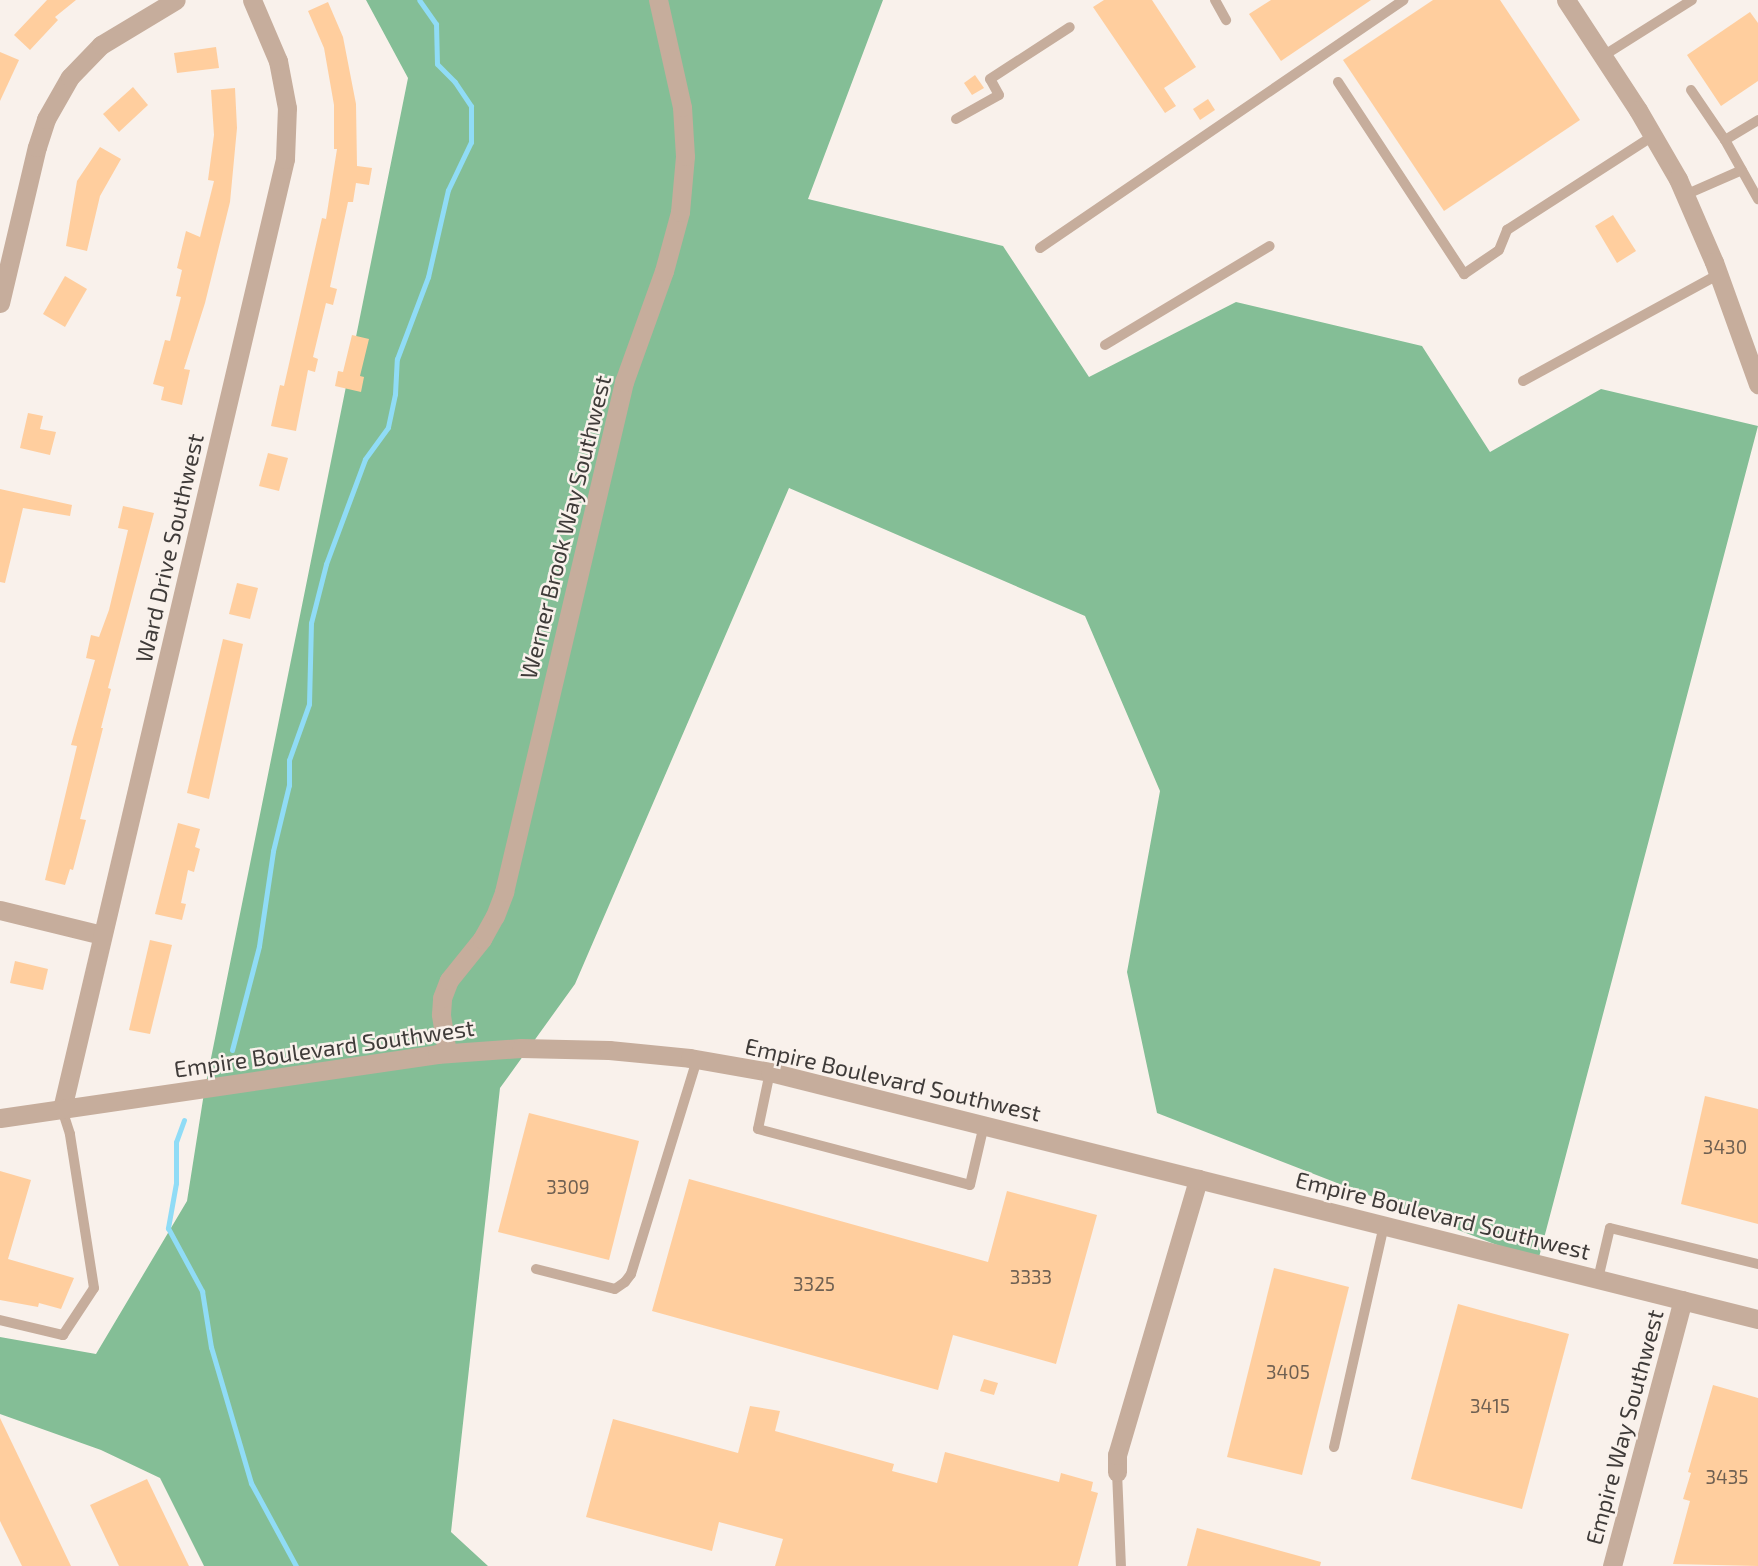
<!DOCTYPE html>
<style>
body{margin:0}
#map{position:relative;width:1758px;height:1566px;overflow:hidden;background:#f9f1eb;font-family:"Exo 2",sans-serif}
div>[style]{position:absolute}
.forest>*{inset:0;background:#84be96}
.stream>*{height:5px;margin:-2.5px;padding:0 2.5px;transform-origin:2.5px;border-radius:2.5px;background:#90dcf6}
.building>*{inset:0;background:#ffce9e}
.service>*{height:10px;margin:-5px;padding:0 5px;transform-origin:5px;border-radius:5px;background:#c6ad9c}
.minor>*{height:19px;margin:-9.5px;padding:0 9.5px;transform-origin:9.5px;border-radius:9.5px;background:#c6ad9c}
.tertiary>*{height:19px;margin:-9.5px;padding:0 9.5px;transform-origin:9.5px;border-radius:9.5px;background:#c6ad9c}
span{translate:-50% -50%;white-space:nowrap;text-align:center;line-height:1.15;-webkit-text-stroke:5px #f9f1eb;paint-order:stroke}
.number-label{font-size:19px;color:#6f6052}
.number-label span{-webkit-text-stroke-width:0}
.street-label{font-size:23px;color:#3f3b39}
</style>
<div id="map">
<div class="forest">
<div style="clip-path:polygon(366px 0,883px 0,808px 199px,1003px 246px,1089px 377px,1236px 302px,1422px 346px,1490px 452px,1601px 389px,1758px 426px,1538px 1261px,1157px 1113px,1127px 972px,1160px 791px,1085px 616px,789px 488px,575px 984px,500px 1088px,451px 1532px,488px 1566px,204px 1566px,160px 1478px,101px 1450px,0 1414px,0 1337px,96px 1354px,187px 1201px,204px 1093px,408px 78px)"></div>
</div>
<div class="stream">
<div style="left:232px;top:1050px;width:107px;rotate:-75.4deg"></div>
<div style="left:259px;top:946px;width:96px;rotate:-81.6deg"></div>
<div style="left:273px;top:851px;width:68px;rotate:-76.4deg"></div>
<div style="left:289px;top:785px;width:25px;rotate:-90deg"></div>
<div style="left:289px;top:760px;width:59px;rotate:-70.3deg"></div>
<div style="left:309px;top:704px;width:81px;rotate:-88.6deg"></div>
<div style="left:311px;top:623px;width:61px;rotate:-75.7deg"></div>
<div style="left:326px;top:564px;width:112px;rotate:-69.6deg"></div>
<div style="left:365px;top:459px;width:39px;rotate:-54deg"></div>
<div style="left:388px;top:427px;width:34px;rotate:-78deg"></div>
<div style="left:395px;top:394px;width:35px;rotate:-87deg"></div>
<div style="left:397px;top:359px;width:88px;rotate:-69.3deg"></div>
<div style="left:428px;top:277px;width:89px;rotate:-77.1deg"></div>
<div style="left:448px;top:190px;width:53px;rotate:-64.4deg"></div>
<div style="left:471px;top:142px;width:36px;rotate:-90deg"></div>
<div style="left:471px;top:106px;width:29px;rotate:-124deg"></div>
<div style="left:455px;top:82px;width:25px;rotate:-135deg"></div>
<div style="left:437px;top:64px;width:40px;rotate:-91.4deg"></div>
<div style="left:436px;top:24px;width:29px;rotate:-125deg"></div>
<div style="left:184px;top:1120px;width:23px;rotate:110deg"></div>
<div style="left:176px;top:1142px;width:41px;rotate:90deg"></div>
<div style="left:176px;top:1183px;width:46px;rotate:100.1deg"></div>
<div style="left:168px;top:1228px;width:72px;rotate:61.6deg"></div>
<div style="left:202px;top:1291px;width:57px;rotate:80.9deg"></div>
<div style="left:211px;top:1347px;width:142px;rotate:73.6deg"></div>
<div style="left:251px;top:1483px;width:94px;rotate:61.5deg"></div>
</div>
<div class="building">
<div style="clip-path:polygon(47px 0,76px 0,55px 17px,58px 20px,30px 50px,14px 35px)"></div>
<div style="clip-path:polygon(1104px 0,1152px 0,1196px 67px,1164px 88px,1176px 106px,1165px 113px,1093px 7px)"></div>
<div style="clip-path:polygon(1271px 0,1371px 0,1281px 61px,1249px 14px)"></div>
<div style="clip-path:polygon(1433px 0,1500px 0,1580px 120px,1444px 211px,1343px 60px)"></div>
<div style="clip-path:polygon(328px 2px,343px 37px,356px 104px,357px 166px,372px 168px,369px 185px,356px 183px,353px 202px,348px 202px,330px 287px,337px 289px,333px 305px,326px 303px,313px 357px,318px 359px,315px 372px,308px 370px,296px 431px,271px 426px,280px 385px,284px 386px,322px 218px,326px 219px,337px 149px,334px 149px,334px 105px,324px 48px,308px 11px)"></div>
<div style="clip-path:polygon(1750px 12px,1758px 23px,1758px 81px,1721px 106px,1687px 55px)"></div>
<div style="clip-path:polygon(216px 47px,219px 68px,177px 73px,174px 53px)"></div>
<div style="clip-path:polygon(0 52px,19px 60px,0 101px)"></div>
<div style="clip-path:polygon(975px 75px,984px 88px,972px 95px,964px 83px)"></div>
<div style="clip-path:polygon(133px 87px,148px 105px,119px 132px,103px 114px)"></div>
<div style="clip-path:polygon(235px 88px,237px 128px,230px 202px,205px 303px,184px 369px,190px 370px,182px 405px,161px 400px,164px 387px,153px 384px,165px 340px,170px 341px,181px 297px,176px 296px,182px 270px,177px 268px,186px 231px,200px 237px,214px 181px,208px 180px,214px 135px,211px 90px)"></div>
<div style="clip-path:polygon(1208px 99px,1215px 110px,1200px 120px,1193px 109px)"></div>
<div style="clip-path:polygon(100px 147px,121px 159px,100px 196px,87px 251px,66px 246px,77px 181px)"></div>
<div style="clip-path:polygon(1613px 215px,1636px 251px,1617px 263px,1595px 226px)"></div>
<div style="clip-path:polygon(65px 276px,87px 289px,65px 327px,43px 314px)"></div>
<div style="clip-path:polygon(352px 335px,369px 339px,360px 376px,364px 377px,361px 392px,335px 386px,338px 371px,343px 372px)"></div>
<div style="clip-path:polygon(28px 413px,43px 416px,40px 429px,56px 432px,50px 455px,20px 448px)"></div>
<div style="clip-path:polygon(268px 453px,288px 458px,279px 491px,259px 486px)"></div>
<div style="clip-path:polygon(0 489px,72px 505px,70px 516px,23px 508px,5px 583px,0 582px)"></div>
<div style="clip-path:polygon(123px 506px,154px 513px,108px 688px,111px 689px,101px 728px,103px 728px,80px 819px,86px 820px,73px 870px,70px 869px,65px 885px,45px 880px,77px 746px,71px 745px,95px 660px,86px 658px,91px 635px,99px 637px,109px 610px,128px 530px,118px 528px)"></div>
<div style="clip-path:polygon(237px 583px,258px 588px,250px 619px,229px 614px)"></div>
<div style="clip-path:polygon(223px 639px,243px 644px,209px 799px,187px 793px)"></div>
<div style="clip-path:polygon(178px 823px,200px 829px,195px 847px,200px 849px,194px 872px,188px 870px,181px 903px,186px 904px,182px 920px,155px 914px)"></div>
<div style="clip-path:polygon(150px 940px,172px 945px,150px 1034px,129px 1030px)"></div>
<div style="clip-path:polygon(15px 961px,48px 969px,43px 990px,10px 983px)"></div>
<div style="clip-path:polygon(1705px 1096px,1758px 1109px,1758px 1224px,1681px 1204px)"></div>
<div style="clip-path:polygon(529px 1113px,639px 1141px,609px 1260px,498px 1232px)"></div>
<div style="clip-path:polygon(0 1171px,31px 1180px,8px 1259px,74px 1278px,61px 1309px,39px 1303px,38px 1307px,0 1300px)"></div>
<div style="clip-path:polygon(689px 1179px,988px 1262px,1007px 1191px,1097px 1215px,1056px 1364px,953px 1335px,938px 1390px,652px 1311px)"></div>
<div style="clip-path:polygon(1274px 1268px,1349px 1287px,1302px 1475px,1227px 1457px)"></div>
<div style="clip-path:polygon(1458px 1304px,1569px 1334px,1522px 1509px,1411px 1479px)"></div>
<div style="clip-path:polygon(984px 1379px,998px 1383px,994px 1395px,980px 1391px)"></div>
<div style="clip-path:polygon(1713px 1385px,1758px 1398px,1758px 1566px,1673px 1564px,1690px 1501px,1683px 1499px,1691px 1473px,1688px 1472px)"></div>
<div style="clip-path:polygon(750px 1406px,780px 1411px,775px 1431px,894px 1464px,892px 1471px,937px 1483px,945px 1452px,1059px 1482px,1061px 1473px,1093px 1482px,1091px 1491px,1098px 1493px,1078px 1566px,775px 1566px,783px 1539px,719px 1522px,712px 1551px,586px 1517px,613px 1419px,738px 1453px)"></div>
<div style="clip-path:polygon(0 1418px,71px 1566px,22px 1566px,0 1521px)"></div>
<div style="clip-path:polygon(147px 1479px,189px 1566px,119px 1566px,90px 1505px)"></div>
<div style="clip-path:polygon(1197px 1528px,1321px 1562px,1320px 1566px,1187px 1566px)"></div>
</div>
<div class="service">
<div style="left:1215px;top:0;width:23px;rotate:61deg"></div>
<div style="left:1603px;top:56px;width:105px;rotate:-32.2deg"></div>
<div style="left:1338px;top:82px;width:230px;rotate:56.7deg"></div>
<div style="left:1464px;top:274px;width:42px;rotate:-34.4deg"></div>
<div style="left:1499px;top:250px;width:22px;rotate:-68deg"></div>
<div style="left:1507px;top:230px;width:174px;rotate:-32.8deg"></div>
<div style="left:1691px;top:90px;width:60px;rotate:55.8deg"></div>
<div style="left:1725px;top:140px;width:68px;rotate:60.8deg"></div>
<div style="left:956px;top:119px;width:49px;rotate:-29.2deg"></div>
<div style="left:999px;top:95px;width:18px;rotate:-119deg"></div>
<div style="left:990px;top:79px;width:95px;rotate:-33deg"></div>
<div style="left:1725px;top:140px;width:39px;rotate:-31deg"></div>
<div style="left:1685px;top:195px;width:62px;rotate:-23.7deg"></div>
<div style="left:1040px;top:248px;width:440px;rotate:-34.3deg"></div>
<div style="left:1105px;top:345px;width:192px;rotate:-31deg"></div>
<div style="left:1523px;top:381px;width:223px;rotate:-28.6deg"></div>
<div style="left:770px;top:1072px;width:58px;rotate:101.9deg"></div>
<div style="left:758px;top:1129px;width:219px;rotate:14.8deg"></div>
<div style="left:970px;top:1185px;width:62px;rotate:-76.9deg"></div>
<div style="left:536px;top:1269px;width:81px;rotate:14.2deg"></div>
<div style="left:615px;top:1289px;width:12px;rotate:-35deg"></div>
<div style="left:625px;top:1282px;width:10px;rotate:-53deg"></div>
<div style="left:631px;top:1274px;width:225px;rotate:-72.9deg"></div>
<div style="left:1598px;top:1279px;width:52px;rotate:-76.8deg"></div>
<div style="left:1610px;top:1228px;width:152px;rotate:13.7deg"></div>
<div style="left:0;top:1320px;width:65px;rotate:13.4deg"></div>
<div style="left:63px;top:1335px;width:56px;rotate:-56.6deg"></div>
<div style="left:94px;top:1288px;width:156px;rotate:-98.9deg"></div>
<div style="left:70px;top:1134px;width:26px;rotate:-108deg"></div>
<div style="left:1334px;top:1447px;width:228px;rotate:-77.3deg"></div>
<div style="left:1117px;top:1472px;width:94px;rotate:87.6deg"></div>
</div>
<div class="minor">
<div style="left:1566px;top:0;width:131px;rotate:56.8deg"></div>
<div style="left:1638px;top:110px;width:80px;rotate:59.9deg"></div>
<div style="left:1678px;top:179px;width:90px;rotate:66.6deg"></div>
<div style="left:1714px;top:262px;width:130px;rotate:70.2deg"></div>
<div style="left:0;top:303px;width:160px;rotate:-76.7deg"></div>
<div style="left:37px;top:147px;width:29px;rotate:-72deg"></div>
<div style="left:46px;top:119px;width:48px;rotate:-60.3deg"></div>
<div style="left:70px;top:77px;width:45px;rotate:-45.9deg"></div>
<div style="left:101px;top:45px;width:87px;rotate:-31deg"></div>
<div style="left:0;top:910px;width:105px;rotate:13.8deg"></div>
<div style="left:447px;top:1053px;width:39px;rotate:-99deg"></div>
<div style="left:441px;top:1014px;width:16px;rotate:-86deg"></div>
<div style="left:442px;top:998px;width:19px;rotate:-69deg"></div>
<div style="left:449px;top:980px;width:53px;rotate:-51.2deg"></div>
<div style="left:482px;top:939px;width:26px;rotate:-61deg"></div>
<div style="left:495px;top:916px;width:26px;rotate:-69deg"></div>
<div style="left:504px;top:892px;width:524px;rotate:-76.76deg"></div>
<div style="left:624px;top:382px;width:118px;rotate:-70.2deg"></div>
<div style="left:664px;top:271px;width:61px;rotate:-74.8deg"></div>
<div style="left:680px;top:212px;width:56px;rotate:-84.9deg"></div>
<div style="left:685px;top:156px;width:49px;rotate:-93.5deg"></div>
<div style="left:682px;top:107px;width:110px;rotate:-102.6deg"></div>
<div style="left:62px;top:1109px;width:976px;rotate:-76.79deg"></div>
<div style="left:285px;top:159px;width:51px;rotate:-87.8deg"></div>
<div style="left:287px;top:108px;width:48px;rotate:-100.8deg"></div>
<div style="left:278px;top:61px;width:66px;rotate:-113.1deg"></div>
<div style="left:1117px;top:1472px;width:17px;rotate:-90deg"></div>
<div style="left:1117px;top:1455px;width:288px;rotate:-73.6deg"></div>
<div style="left:1612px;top:1566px;width:275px;rotate:-75.1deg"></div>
</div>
<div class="tertiary">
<div style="left:0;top:1118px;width:442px;rotate:-8.3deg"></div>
<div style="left:437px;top:1054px;width:84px;rotate:-4.1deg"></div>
<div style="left:521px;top:1048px;width:88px;rotate:1.3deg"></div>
<div style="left:609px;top:1050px;width:81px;rotate:5.6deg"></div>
<div style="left:690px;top:1058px;width:81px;rotate:9.9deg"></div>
<div style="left:770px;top:1072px;width:1018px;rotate:14.04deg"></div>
</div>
<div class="number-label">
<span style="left:1725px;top:1147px">3430</span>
<span style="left:568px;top:1187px">3309</span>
<span style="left:1031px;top:1277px">3333</span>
<span style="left:814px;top:1284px">3325</span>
<span style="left:1288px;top:1372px">3405</span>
<span style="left:1490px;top:1406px">3415</span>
<span style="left:1727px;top:1477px">3435</span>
</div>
<div class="street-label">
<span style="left:565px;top:527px;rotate:-76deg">Werner Brook Way Southwest</span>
<span style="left:169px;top:548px;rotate:-77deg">Ward Drive Southwest</span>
<span style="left:324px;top:1048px;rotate:-8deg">Empire Boulevard Southwest</span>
<span style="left:893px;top:1079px;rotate:13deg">Empire Boulevard Southwest</span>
<span style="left:1443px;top:1215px;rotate:14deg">Empire Boulevard Southwest</span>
<span style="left:1624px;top:1427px;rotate:-75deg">Empire Way Southwest</span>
</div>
</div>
